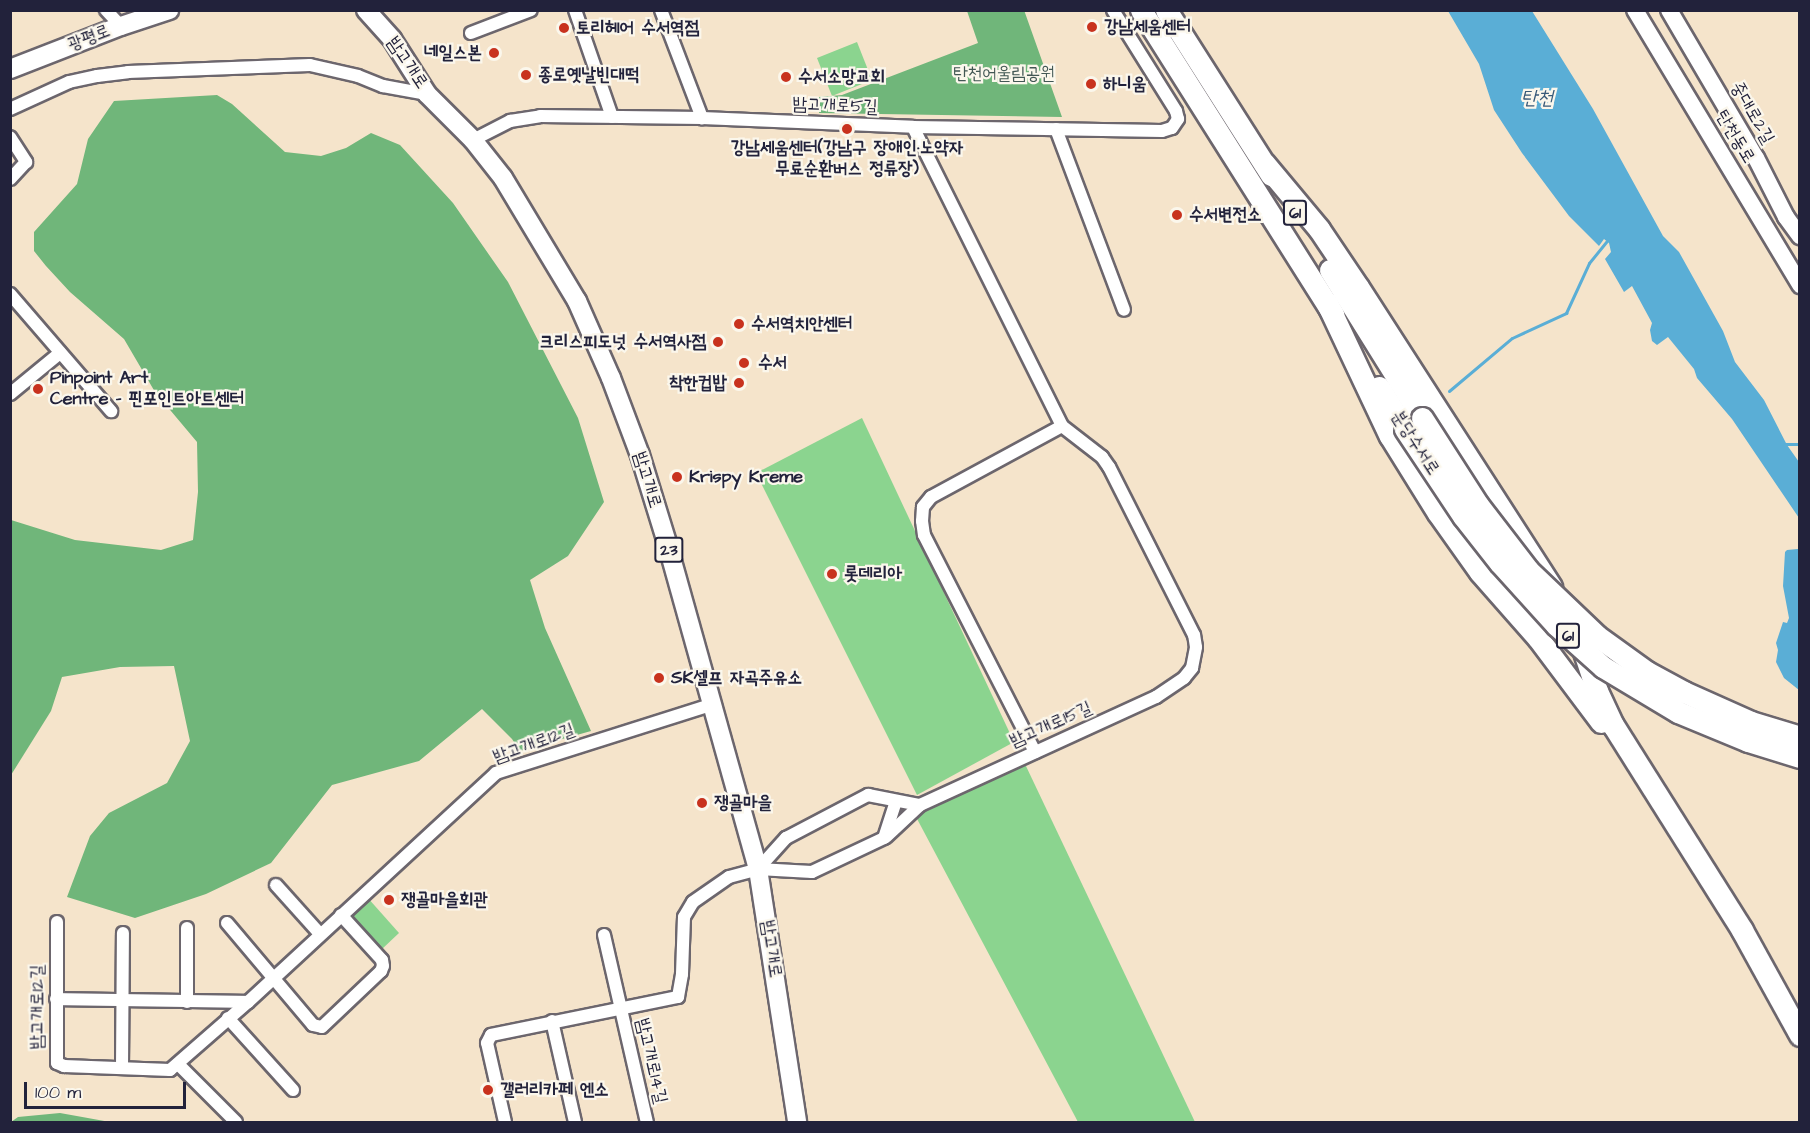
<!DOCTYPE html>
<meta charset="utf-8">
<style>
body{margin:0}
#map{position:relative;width:1810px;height:1133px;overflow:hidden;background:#f5e4cb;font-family:"Architects Daughter","Poor Story",sans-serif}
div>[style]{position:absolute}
.green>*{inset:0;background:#8bd48f}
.forest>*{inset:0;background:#70b67a}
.water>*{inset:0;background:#5aaed6}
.stream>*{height:3px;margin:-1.5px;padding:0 1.5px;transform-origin:1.5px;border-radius:1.5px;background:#5aaed6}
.roads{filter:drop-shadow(2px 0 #6c666d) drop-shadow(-2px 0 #6c666d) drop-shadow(0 2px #6c666d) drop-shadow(0 -2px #6c666d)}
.street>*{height:12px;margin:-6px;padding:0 6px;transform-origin:6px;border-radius:6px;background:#fff}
.secondary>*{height:16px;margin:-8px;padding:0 8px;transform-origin:8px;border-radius:8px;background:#fff}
.primary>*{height:18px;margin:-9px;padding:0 9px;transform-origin:9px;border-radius:9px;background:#fff}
.highway>*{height:21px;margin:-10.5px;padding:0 10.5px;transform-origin:10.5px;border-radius:10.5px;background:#fff}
.bridges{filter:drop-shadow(2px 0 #6c666d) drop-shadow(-2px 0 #6c666d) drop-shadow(0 2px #6c666d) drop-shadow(0 -2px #6c666d)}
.highway-bridge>*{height:21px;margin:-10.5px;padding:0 10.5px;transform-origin:10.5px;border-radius:10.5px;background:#fff}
.dots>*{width:16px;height:16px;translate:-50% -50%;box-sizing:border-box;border:3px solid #fbf7ec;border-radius:50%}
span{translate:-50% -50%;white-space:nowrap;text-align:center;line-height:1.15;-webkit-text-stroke:4.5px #fbf7ec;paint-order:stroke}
.shield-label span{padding:2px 4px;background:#fbf7ec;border:2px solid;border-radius:4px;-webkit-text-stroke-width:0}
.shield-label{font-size:16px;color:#22223b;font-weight:700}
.poi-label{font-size:18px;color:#22223b;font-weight:700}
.left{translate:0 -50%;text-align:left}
.right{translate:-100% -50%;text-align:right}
.street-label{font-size:18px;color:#22223b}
.park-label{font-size:18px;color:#425754}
.water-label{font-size:20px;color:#385a79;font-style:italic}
.frame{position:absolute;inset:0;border:12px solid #22223b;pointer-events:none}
.scale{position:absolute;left:24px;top:1082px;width:162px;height:27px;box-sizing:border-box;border:3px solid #22223b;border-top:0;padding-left:8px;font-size:18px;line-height:21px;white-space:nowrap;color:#22223b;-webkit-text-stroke:4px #fbf7ec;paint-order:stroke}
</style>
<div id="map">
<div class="green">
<div style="clip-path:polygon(857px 42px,872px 80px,832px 96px,817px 58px)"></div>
<div style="clip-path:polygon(862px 418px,1014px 742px,917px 795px,756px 473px)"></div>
<div style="clip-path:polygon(1025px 764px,1195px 1122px,1078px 1122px,915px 815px)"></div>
<div style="clip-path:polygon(367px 897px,399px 933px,381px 950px,348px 913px)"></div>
</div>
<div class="forest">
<div style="clip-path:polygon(1024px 10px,1062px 117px,819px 113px,819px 97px,842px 95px,978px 43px,967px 11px)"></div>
<div style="clip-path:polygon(217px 95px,232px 104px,285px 152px,321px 156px,346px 148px,371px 133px,400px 145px,453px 203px,508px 282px,578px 418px,604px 502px,568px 556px,530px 580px,545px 628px,591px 731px,520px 751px,512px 739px,482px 709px,419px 761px,332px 785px,271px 863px,206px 894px,135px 918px,67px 897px,90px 836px,109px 813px,167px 783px,190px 741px,174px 666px,120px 667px,62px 677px,51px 711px,11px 775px,11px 520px,75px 540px,161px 550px,193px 540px,198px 492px,197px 442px,155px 392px,124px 339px,70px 292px,46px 266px,34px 251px,34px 232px,77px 184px,88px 139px,114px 101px)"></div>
<div style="clip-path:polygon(60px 1113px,110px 1122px,11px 1122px,18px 1117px)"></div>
</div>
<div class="water">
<div style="clip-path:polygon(1448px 11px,1532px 11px,1593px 109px,1663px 236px,1679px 252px,1723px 331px,1735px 362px,1764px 400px,1787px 445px,1799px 462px,1799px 518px,1732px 419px,1697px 378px,1694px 369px,1668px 337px,1657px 345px,1652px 341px,1650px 330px,1652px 323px,1632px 286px,1624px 292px,1605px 259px,1611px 252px,1609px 243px,1604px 239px,1599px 246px,1569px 216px,1522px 153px,1494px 110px,1479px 64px)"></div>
<div style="clip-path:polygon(1799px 538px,1800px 690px,1799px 690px,1784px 678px,1776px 662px,1778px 650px,1776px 643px,1783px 622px,1787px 623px,1789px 618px,1783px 586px,1785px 552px,1787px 550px,1798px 549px)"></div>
</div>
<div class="stream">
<div style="left:1449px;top:391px;width:82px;rotate:-40.1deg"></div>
<div style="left:1512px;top:338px;width:60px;rotate:-24.8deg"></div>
<div style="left:1566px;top:313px;width:55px;rotate:-65.3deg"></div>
<div style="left:1589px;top:263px;width:28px;rotate:-51deg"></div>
<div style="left:1783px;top:444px;width:17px"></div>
</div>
<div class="roads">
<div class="street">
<div style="left:106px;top:10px;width:22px;rotate:47deg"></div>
<div style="left:575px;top:10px;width:113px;rotate:70.9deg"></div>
<div style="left:661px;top:10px;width:116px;rotate:69.2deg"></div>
<div style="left:471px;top:33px;width:64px;rotate:-21deg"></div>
<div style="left:10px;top:109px;width:65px;rotate:-24.6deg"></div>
<div style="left:69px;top:82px;width:29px;rotate:-12deg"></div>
<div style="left:97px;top:76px;width:31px;rotate:-7deg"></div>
<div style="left:128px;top:72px;width:182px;rotate:-2.2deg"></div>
<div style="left:310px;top:65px;width:49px;rotate:12.9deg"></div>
<div style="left:358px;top:76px;width:27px;rotate:22deg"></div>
<div style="left:383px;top:86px;width:45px;rotate:10.3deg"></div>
<div style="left:913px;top:127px;width:334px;rotate:63.5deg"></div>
<div style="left:1056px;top:129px;width:193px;rotate:69.4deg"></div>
<div style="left:10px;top:137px;width:30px;rotate:57deg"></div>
<div style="left:26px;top:162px;width:23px;rotate:133deg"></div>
<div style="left:473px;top:140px;width:42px;rotate:-27.2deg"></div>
<div style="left:510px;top:121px;width:30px;rotate:-9deg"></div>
<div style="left:540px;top:116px;width:162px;rotate:0.7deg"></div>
<div style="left:702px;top:118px;width:211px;rotate:2.4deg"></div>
<div style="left:913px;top:127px;width:249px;rotate:0.9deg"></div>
<div style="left:1162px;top:131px;width:10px;rotate:-17deg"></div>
<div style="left:1172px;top:128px;width:11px;rotate:-56deg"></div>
<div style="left:1178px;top:119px;width:8px;rotate:-104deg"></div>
<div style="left:1176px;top:111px;width:119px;rotate:-122deg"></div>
<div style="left:10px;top:294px;width:155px;rotate:49.2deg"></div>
<div style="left:10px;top:394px;width:65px;rotate:-39.4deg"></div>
<div style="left:886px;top:837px;width:47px;rotate:-43.3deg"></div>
<div style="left:758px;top:869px;width:42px;rotate:-47.9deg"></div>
<div style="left:786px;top:838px;width:93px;rotate:-27.7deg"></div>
<div style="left:868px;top:795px;width:53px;rotate:10.9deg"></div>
<div style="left:920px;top:805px;width:260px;rotate:-24.6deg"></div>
<div style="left:1156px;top:697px;width:34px;rotate:-34deg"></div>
<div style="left:1184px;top:678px;width:13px;rotate:-51deg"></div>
<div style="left:1192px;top:668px;width:21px;rotate:-79deg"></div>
<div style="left:1196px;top:647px;width:12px;rotate:-99deg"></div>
<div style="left:1194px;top:635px;width:188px;rotate:-116.8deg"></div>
<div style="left:1109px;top:467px;width:12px;rotate:-125deg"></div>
<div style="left:1102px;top:457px;width:51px;rotate:-142.2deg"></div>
<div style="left:1062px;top:426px;width:149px;rotate:151.5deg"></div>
<div style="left:931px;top:497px;width:13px;rotate:129deg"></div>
<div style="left:923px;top:507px;width:14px;rotate:94deg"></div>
<div style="left:922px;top:521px;width:14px;rotate:82deg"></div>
<div style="left:924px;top:535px;width:244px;rotate:62.9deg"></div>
<div style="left:276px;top:885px;width:66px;rotate:48.1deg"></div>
<div style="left:57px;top:922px;width:141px;rotate:90deg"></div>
<div style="left:57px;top:1063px;width:8px;rotate:23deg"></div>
<div style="left:64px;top:1066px;width:106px;rotate:2.2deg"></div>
<div style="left:170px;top:1070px;width:103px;rotate:-41.1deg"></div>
<div style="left:248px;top:1002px;width:338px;rotate:-42.7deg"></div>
<div style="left:496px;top:773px;width:229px;rotate:-17.6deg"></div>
<div style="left:227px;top:923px;width:133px;rotate:49.9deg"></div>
<div style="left:313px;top:1025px;width:9px;rotate:13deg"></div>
<div style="left:322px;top:1027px;width:81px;rotate:-43.5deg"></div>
<div style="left:381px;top:971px;width:5px;rotate:-68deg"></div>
<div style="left:383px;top:966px;width:6px;rotate:-99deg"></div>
<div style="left:382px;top:960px;width:61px;rotate:-132.3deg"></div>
<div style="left:604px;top:935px;width:192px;rotate:77.1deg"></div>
<div style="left:56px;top:999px;width:192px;rotate:0.9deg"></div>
<div style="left:187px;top:1002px;width:74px;rotate:-90deg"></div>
<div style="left:228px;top:1018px;width:97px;rotate:47.9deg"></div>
<div style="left:552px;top:1021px;width:104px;rotate:77.2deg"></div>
<div style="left:178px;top:1064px;width:82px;rotate:45deg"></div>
<div style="left:122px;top:1068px;width:135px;rotate:-89.6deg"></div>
<div style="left:505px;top:1122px;width:81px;rotate:-102.8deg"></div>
<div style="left:487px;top:1043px;width:9px;rotate:-63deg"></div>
<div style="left:491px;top:1035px;width:191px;rotate:-11.5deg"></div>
<div style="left:678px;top:997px;width:23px;rotate:-80deg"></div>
<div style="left:682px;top:974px;width:57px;rotate:-88deg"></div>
<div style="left:684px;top:917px;width:17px;rotate:-59deg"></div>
<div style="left:693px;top:902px;width:44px;rotate:-34.8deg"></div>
<div style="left:729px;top:877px;width:30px;rotate:-15deg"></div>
<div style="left:758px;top:869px;width:54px;rotate:3.2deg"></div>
<div style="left:812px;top:872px;width:80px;rotate:-25.3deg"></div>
<div style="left:884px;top:838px;width:38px;rotate:-72deg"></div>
</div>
<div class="secondary">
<div style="left:1635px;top:10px;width:321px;rotate:59deg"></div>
<div style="left:1669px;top:10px;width:172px;rotate:59.6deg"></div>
<div style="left:1756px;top:158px;width:66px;rotate:63deg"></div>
<div style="left:1786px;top:217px;width:24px;rotate:54deg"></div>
</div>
<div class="primary">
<div style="left:366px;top:10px;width:39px;rotate:48deg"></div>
<div style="left:392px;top:39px;width:65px;rotate:57.5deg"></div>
<div style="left:427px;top:94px;width:65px;rotate:45deg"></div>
<div style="left:473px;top:140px;width:48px;rotate:51.7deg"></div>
<div style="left:503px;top:178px;width:144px;rotate:59deg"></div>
<div style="left:577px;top:301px;width:84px;rotate:66.2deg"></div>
<div style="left:611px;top:378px;width:82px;rotate:69.4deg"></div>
<div style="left:640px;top:455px;width:92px;rotate:72.9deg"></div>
<div style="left:667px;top:543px;width:338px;rotate:74.4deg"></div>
<div style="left:758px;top:869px;width:256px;rotate:81.2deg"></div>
<div style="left:10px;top:69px;width:119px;rotate:-21.2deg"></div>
<div style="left:121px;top:26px;width:51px;rotate:-18.4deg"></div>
</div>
<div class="highway">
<div style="left:1141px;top:10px;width:360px;rotate:57.7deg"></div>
<div style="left:1166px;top:10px;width:196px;rotate:57.5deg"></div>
<div style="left:1264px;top:163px;width:86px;rotate:50.2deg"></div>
<div style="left:1319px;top:229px;width:70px;rotate:56.1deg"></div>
<div style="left:1358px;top:287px;width:357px;rotate:57.2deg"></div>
<div style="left:1330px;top:270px;width:174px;rotate:58.1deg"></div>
<div style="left:1327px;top:303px;width:147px;rotate:64.7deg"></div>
<div style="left:1390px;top:436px;width:91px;rotate:58.1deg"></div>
<div style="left:1438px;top:513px;width:72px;rotate:54.6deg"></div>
<div style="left:1480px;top:572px;width:88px;rotate:48.7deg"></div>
<div style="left:1538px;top:638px;width:105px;rotate:53.1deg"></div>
<div style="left:1379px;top:387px;width:49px;rotate:58.2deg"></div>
<div style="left:1581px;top:643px;width:51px;rotate:71.6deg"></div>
<div style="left:1597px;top:691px;width:38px;rotate:65deg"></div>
<div style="left:1613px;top:725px;width:242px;rotate:57.8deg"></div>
<div style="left:1742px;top:930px;width:120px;rotate:61.1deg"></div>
</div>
</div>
<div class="bridges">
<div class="highway-bridge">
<div style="left:1422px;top:418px;width:103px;rotate:57.2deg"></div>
<div style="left:1478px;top:505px;width:82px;rotate:52.4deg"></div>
<div style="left:1528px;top:570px;width:95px;rotate:43.7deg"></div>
<div style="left:1597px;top:636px;width:62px;rotate:35.8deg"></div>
<div style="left:1647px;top:672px;width:42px;rotate:28.4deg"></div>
<div style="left:1684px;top:692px;width:73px;rotate:24.1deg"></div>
<div style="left:1751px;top:722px;width:51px;rotate:17deg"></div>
<div style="left:1405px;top:429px;width:105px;rotate:56.3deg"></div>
<div style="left:1463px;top:516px;width:60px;rotate:51.8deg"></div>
<div style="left:1500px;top:563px;width:84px;rotate:47.9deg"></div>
<div style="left:1556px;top:625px;width:63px;rotate:41.8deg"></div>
<div style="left:1603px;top:667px;width:87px;rotate:31deg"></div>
<div style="left:1678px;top:712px;width:76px;rotate:22.5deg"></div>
<div style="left:1748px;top:741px;width:54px;rotate:17.1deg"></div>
</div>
</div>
<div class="dots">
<div style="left:1092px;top:27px;background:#c8321e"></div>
<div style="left:564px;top:28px;background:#c8321e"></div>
<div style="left:494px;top:53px;background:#c8321e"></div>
<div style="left:526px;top:75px;background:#c8321e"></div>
<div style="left:786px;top:77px;background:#c8321e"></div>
<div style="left:1091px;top:84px;background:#c8321e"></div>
<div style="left:847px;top:129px;background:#c8321e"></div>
<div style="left:1177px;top:215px;background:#c8321e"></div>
<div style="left:739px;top:324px;background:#c8321e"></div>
<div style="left:718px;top:342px;background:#c8321e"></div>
<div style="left:744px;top:363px;background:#c8321e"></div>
<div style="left:739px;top:383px;background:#c8321e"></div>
<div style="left:38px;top:389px;background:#c8321e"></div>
<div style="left:677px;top:477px;background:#c8321e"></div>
<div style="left:832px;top:574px;background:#c8321e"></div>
<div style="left:659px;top:678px;background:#c8321e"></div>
<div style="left:702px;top:803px;background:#c8321e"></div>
<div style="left:389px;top:900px;background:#c8321e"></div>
<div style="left:488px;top:1090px;background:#c8321e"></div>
</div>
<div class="shield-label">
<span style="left:1295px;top:213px">61</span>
<span style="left:669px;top:550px">23</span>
<span style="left:1568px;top:636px">61</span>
</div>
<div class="poi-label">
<span class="left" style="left:1104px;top:27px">강남세움센터</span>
<span class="left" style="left:576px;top:28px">토리헤어 수서역점</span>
<span class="right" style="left:482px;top:53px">네일스본</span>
<span class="left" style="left:538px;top:75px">종로옛날빈대떡</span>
<span class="left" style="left:798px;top:77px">수서소망교회</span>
<span class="left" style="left:1103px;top:84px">하니움</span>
<span style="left:847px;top:159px">강남세움센터(강남구 장애인·노약자<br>무료순환버스 정류장)</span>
<span class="left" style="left:1189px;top:215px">수서변전소</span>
<span class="left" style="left:751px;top:324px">수서역치안센터</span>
<span class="right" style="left:706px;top:342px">크리스피도넛 수서역사점</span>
<span class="left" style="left:758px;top:363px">수서</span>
<span class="left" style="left:50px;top:389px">Pinpoint Art<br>Centre - 핀포인트아트센터</span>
<span class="right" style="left:727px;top:383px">착한컵밥</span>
<span class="left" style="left:689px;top:477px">Krispy Kreme</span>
<span class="left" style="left:844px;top:574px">롯데리아</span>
<span class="left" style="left:671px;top:678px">SK셀프 자곡주유소</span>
<span class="left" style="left:714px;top:803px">쟁골마을</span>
<span class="left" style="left:401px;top:900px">쟁골마을회관</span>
<span class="left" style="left:500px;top:1090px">갤러리카페 엔소</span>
</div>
<div class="street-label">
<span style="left:89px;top:38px;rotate:-21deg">광평로</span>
<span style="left:407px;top:63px;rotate:56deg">밤고개로</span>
<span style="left:835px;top:106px;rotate:2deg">밤고개로5길</span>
<span style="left:1752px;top:113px;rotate:60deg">중대로2길</span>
<span style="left:1735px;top:137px;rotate:59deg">탄천동로</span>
<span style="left:1415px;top:443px;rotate:57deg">분당수서로</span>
<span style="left:647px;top:480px;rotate:73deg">밤고개로</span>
<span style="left:1051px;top:725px;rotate:-24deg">밤고개로15길</span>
<span style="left:534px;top:744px;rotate:-20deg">밤고개로12길</span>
<span style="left:771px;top:949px;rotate:81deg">밤고개로</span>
<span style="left:38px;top:1007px;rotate:-90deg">밤고개로12길</span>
<span style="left:651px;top:1061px;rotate:77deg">밤고개로14길</span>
</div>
<div class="park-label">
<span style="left:1004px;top:74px">탄천어울림공원</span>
</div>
<div class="water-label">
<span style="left:1537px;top:98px">탄천</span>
</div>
<div class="frame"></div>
<div class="scale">100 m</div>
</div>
